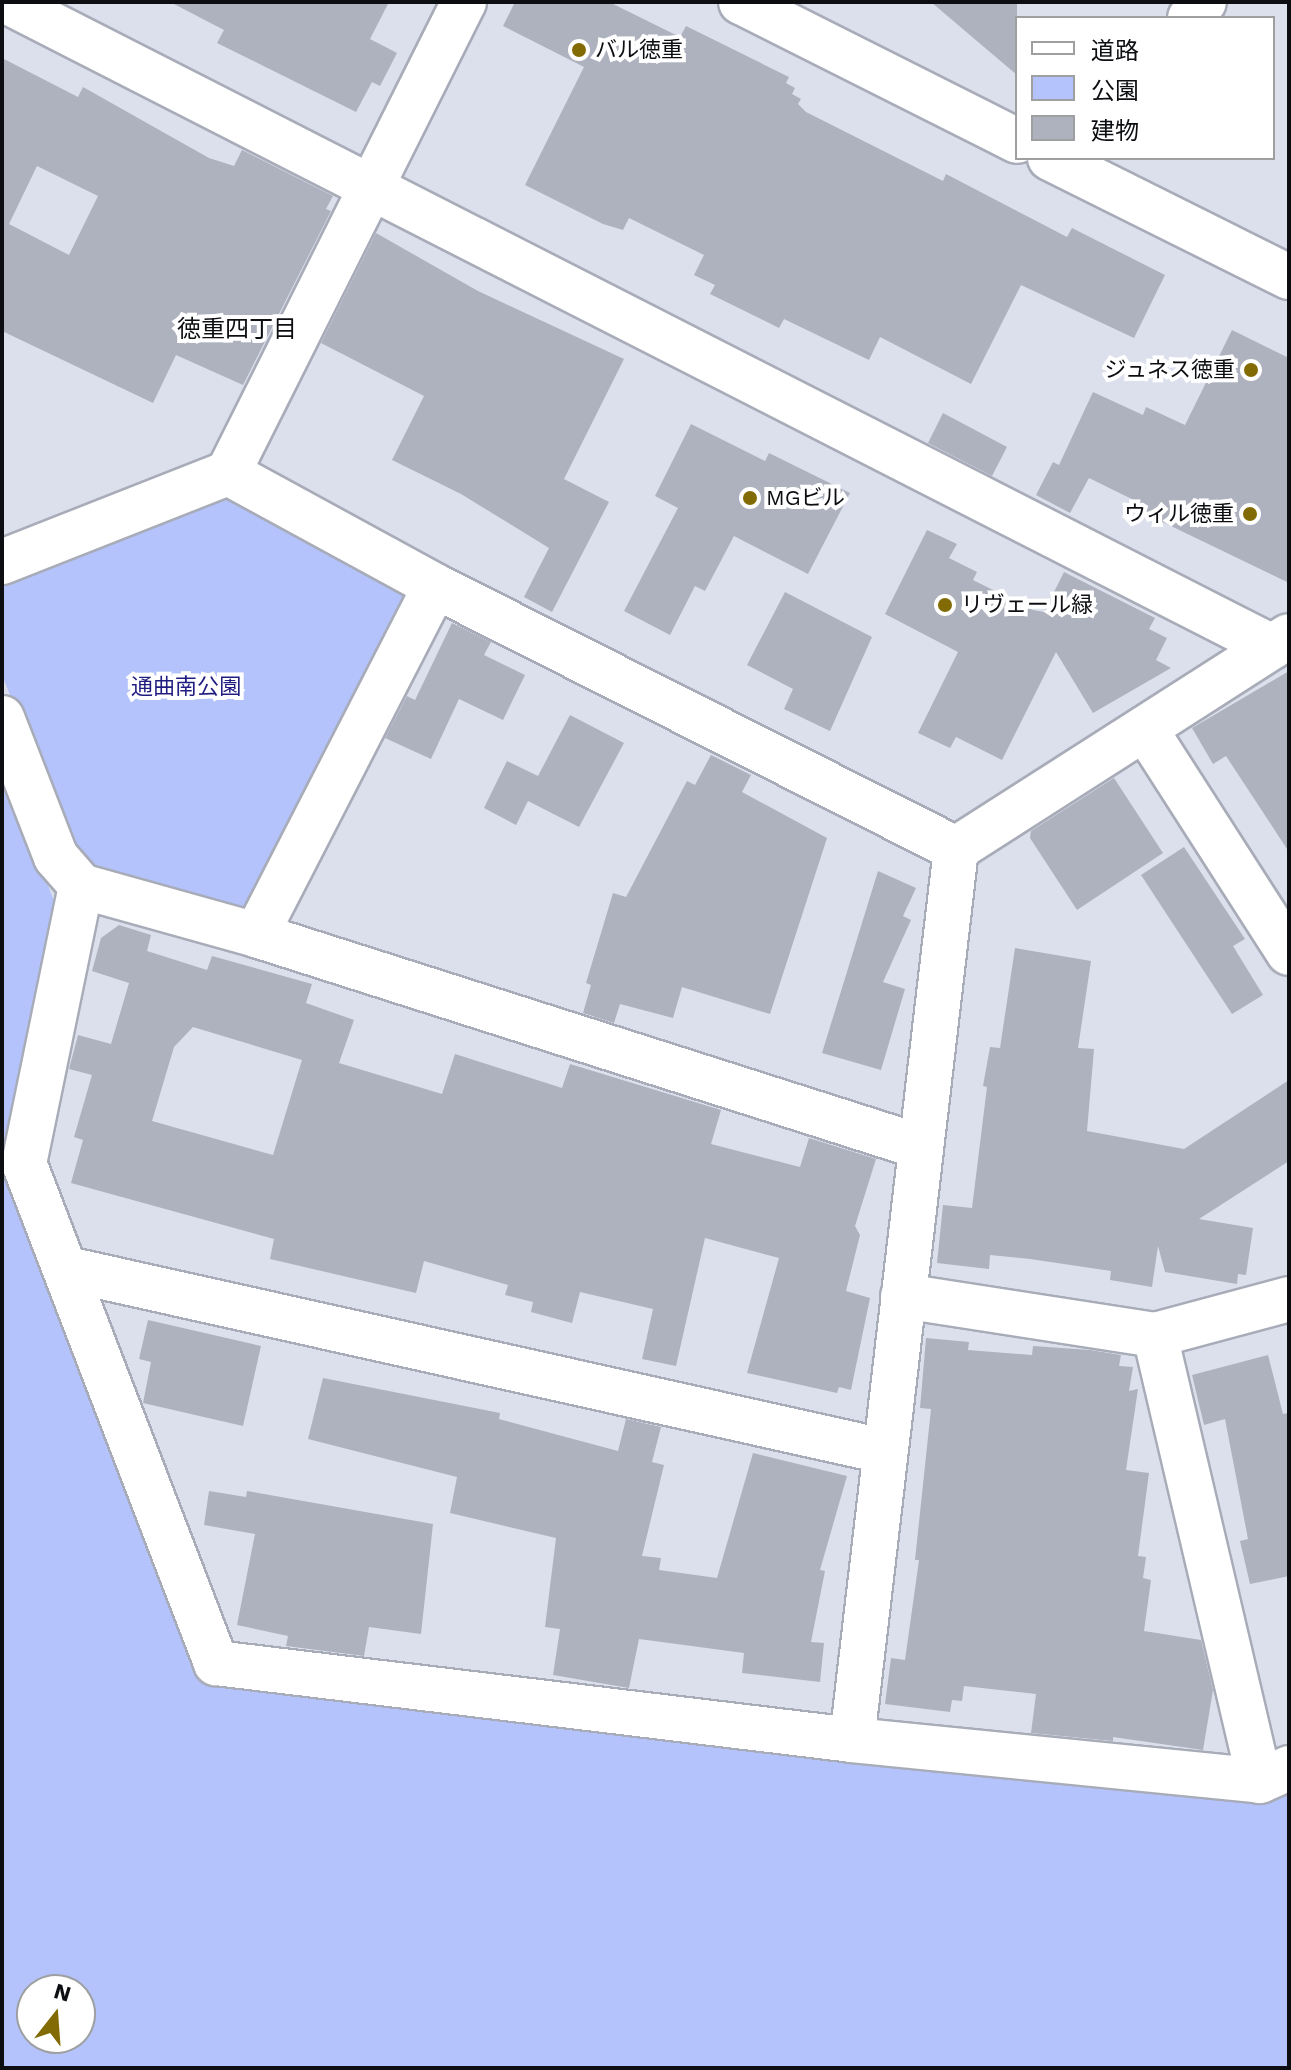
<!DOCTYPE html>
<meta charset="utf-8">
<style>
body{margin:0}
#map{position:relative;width:1291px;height:2070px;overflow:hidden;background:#dce0ed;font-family:"Work Sans","Noto Sans JP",sans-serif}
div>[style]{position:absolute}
.green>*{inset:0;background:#b4c3fc}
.building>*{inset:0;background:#aeb1be}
.roads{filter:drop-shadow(2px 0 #a8acb8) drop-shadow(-2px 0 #a8acb8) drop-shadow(0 2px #a8acb8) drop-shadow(0 -2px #a8acb8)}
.minor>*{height:44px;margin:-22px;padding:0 22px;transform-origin:22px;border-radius:22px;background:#fff}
.dots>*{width:22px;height:22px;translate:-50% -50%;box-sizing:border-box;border:4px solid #fff;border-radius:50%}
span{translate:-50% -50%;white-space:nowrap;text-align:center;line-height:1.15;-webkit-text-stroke:8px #fff;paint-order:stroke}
.poi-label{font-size:22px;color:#0c0e12}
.left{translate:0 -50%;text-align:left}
.right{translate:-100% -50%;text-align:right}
.park-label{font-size:22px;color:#201d81}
.neighbourhood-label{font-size:24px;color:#0c0e12}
.frame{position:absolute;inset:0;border:4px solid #0c0e12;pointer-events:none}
.legend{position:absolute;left:1015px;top:16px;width:260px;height:144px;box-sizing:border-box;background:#fff;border:2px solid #9e9fa0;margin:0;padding:10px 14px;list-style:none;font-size:24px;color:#0c0e12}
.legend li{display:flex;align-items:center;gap:16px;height:40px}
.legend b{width:40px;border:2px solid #9e9fa0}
.north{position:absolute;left:16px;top:1974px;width:80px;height:80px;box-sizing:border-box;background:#fff;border:2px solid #9e9fa0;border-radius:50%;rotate:17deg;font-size:22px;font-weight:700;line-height:32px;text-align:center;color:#0c0e12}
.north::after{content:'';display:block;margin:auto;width:28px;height:36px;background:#826b04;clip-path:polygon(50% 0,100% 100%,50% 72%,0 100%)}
</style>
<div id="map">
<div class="green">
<div style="clip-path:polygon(211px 497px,236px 497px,408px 586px,414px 606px,265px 903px,239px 914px,87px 862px,72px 851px,2px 675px,2px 579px)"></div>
<div style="clip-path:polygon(evenodd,2px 771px,55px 903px,6px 1166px,203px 1682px,849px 1760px,1289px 1790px,1289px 2068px,2px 2068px,2px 771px,32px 1990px,80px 1990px,80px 2038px,32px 2038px,32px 1990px)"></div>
</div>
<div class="building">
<div style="clip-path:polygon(170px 2px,389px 2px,370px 39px,397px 53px,380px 86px,372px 82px,356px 112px,217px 43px,224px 30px)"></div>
<div style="clip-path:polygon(515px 2px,609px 2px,680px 37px,686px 26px,789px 77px,786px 83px,795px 88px,792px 94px,801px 99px,798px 104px,806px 112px,943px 181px,946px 174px,1067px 237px,1072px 228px,1165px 275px,1134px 338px,1021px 285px,971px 384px,880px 337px,869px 360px,784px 319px,779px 328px,710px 294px,715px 285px,694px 275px,704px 255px,629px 218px,623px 230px,603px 224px,525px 185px,584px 67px,503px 26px)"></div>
<div style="clip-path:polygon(931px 2px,1017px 2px,1017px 75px)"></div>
<div style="clip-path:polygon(evenodd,2px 58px,78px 97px,83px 87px,209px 158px,234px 166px,242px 150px,333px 196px,326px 209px,331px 211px,243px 385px,176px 355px,153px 403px,2px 331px,2px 58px,37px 166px,98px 196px,69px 255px,9px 224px,37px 166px)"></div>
<div style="clip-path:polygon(376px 233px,478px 291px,624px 359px,564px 479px,609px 502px,552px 612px,524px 597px,549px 548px,461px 494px,392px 460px,424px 396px,321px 343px)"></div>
<div style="clip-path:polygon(1232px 330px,1289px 358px,1289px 583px,1144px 513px,1148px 507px,1089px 478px,1070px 513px,1036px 495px,1053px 462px,1059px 465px,1093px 392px,1143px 415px,1146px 407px,1185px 425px)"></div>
<div style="clip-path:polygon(943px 413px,1007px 447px,992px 476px,928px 443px)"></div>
<div style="clip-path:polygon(691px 424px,765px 461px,769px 453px,850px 493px,808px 574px,734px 536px,705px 591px,695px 586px,670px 635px,624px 611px,678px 508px,655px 496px)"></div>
<div style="clip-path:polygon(927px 530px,957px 544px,949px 558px,977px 572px,973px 580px,1033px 610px,1044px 612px,1064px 572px,1155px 618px,1149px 629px,1167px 638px,1156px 660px,1171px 668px,1093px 713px,1056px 652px,1002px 760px,956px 737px,950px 748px,918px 733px,958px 652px,885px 614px)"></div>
<div style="clip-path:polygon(785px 592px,872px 637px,830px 731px,784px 709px,793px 689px,747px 665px)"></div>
<div style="clip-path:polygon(452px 623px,491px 642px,484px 655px,525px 675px,503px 720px,459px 699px,431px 759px,385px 738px,407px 696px,415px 700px)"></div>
<div style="clip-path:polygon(1289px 671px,1289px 852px,1226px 756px,1213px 764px,1192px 728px)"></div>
<div style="clip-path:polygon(570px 715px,624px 743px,579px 827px,528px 801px,516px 825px,484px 808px,507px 761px,538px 776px)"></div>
<div style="clip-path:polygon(711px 755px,751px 775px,742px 792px,827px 838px,770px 1014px,682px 987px,673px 1018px,620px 1004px,614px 1023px,583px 1013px,591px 985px,586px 983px,613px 893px,626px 897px,687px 781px,695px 785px)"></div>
<div style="clip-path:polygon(1114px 778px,1163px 853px,1077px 910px,1030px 838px,1031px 831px)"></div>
<div style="clip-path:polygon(1184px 847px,1245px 939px,1233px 946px,1263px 995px,1232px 1014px,1141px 875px)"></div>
<div style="clip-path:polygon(878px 871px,916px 888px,903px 916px,911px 920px,883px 982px,905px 989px,881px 1070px,822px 1053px)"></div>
<div style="clip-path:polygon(evenodd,119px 925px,151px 935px,147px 951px,207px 970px,212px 956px,312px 984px,306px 1003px,354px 1020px,339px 1063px,442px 1094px,455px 1054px,562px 1088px,570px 1064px,721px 1110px,711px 1144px,800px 1167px,809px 1138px,876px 1159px,855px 1226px,860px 1235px,846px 1291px,870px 1298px,851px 1390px,839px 1387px,837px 1393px,747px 1373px,779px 1258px,705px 1238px,676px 1366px,642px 1359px,653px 1309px,580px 1292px,572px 1323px,531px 1312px,533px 1302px,505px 1295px,508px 1285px,424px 1261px,416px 1293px,270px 1259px,274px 1239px,71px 1183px,83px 1140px,74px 1137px,92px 1075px,69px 1069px,78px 1035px,111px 1044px,129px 983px,92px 971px,101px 938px,119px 925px,193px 1027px,302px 1060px,273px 1155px,152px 1121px,174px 1047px,193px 1027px)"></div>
<div style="clip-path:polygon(1015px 948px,1091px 961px,1078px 1048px,1094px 1049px,1087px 1131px,1184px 1149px,1289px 1080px,1289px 1161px,1199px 1219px,1253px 1228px,1246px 1275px,1238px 1274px,1237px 1284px,1165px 1272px,1158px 1246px,1152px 1287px,1110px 1280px,1111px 1271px,1030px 1259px,990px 1255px,989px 1269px,937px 1263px,943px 1205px,972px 1208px,987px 1087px,983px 1086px,990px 1047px,1000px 1048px)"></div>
<div style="clip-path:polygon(148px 1320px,261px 1346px,243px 1426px,143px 1403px,151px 1362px,139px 1359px)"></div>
<div style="clip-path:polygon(926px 1338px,969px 1342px,968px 1350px,1032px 1355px,1033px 1346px,1090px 1350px,1121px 1355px,1119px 1366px,1133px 1367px,1129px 1391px,1138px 1389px,1126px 1470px,1149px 1473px,1138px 1556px,1146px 1557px,1143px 1578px,1151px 1580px,1144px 1631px,1201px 1640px,1213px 1690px,1203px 1750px,1113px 1737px,1113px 1741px,1031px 1733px,1036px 1694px,964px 1686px,962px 1701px,952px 1700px,950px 1712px,885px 1704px,891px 1658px,905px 1660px,919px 1560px,915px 1560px,931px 1409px,920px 1408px)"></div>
<div style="clip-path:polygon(1268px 1355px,1283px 1414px,1289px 1413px,1289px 1576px,1250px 1584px,1240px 1541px,1248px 1539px,1225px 1419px,1204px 1425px,1192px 1375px)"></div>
<div style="clip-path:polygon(323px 1378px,500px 1413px,499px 1419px,618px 1451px,626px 1419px,661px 1427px,652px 1462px,664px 1465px,642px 1556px,661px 1558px,659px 1570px,717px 1578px,753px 1453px,847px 1476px,820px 1570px,825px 1571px,811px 1642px,824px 1643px,820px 1682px,742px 1673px,744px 1653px,639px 1639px,629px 1688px,553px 1675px,560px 1629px,545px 1627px,556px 1538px,450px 1513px,457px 1477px,308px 1439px)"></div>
<div style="clip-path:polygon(209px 1491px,246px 1497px,247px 1491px,433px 1524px,421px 1634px,369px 1627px,364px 1656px,286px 1646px,288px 1636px,237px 1625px,255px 1534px,204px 1525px)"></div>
</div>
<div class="roads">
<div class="minor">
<div style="left:8px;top:2px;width:1419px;rotate:27.03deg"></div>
<div style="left:741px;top:2px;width:309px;rotate:26.7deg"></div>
<div style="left:1190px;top:18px;width:21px;rotate:-49deg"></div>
<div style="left:1050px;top:158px;width:267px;rotate:26.5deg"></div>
<div style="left:228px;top:473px;width:236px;rotate:28.6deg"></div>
<div style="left:435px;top:586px;width:584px;rotate:26.78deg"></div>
<div style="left:2px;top:562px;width:243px;rotate:-21.5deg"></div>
<div style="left:228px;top:473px;width:527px;rotate:-63.39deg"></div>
<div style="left:2px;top:718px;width:149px;rotate:68.8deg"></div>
<div style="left:56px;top:857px;width:38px;rotate:49deg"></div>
<div style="left:81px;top:886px;width:283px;rotate:101.6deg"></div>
<div style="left:24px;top:1163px;width:536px;rotate:68.99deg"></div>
<div style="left:216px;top:1663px;width:641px;rotate:6.9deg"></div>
<div style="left:852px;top:1740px;width:410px;rotate:5.7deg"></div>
<div style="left:1260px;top:1781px;width:32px;rotate:-24deg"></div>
<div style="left:1145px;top:729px;width:266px;rotate:57.3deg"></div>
<div style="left:81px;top:886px;width:182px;rotate:15.6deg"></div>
<div style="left:256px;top:935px;width:695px;rotate:17.68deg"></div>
<div style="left:256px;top:935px;width:392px;rotate:-62.8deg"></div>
<div style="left:67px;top:1269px;width:836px;rotate:12.57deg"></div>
<div style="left:903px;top:1296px;width:255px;rotate:8.8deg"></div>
<div style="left:1155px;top:1335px;width:139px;rotate:-15deg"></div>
<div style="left:1155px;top:1335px;width:458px;rotate:76.8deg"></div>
<div style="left:852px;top:1740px;width:897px;rotate:-83.34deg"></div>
<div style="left:956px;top:849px;width:395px;rotate:-32.6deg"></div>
</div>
</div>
<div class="dots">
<div style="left:579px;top:50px;background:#826b04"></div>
<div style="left:1251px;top:370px;background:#826b04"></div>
<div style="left:750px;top:498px;background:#826b04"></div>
<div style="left:1250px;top:514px;background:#826b04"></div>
<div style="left:945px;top:605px;background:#826b04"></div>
</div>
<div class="poi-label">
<span class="left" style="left:595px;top:50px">バル徳重</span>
<span class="right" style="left:1235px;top:370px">ジュネス徳重</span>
<span class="left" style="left:766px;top:498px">MGビル</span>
<span class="right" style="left:1234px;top:514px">ウィル徳重</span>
<span class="left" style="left:961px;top:605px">リヴェール緑</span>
</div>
<div class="park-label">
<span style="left:186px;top:687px">通曲南公園</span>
</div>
<div class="neighbourhood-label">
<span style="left:237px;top:330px">徳重四丁目</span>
</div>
<div class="frame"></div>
<ul class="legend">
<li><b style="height:10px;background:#fff"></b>道路</li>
<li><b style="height:22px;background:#b4c3fc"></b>公園</li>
<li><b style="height:22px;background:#aeb1be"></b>建物</li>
</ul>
<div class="north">N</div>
</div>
